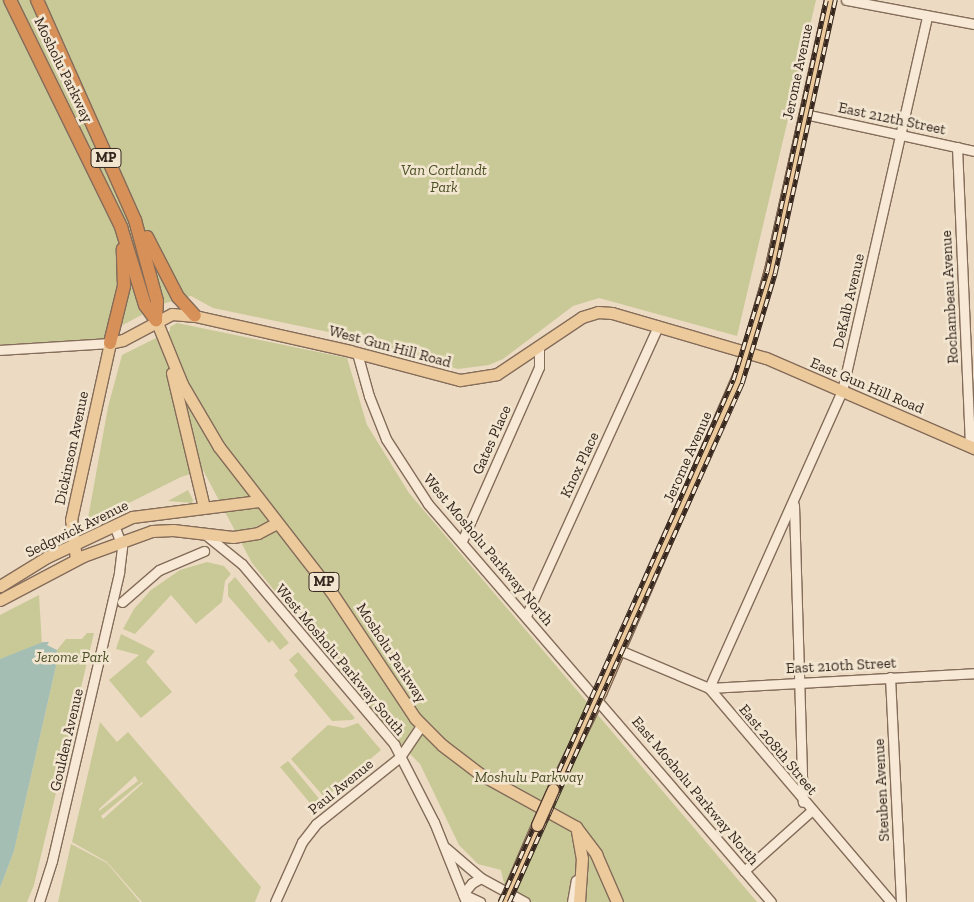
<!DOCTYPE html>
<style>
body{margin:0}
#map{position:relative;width:974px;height:902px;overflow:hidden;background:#ecdac2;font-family:"Zilla Slab",serif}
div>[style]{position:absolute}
.green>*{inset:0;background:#c9c997}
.water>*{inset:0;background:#a4beb4}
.roads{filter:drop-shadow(1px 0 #846c5a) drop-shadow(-1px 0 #846c5a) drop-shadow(0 1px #846c5a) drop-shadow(0 -1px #846c5a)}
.minor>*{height:9px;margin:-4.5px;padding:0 4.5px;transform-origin:4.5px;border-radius:4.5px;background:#f7e9d5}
.major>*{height:11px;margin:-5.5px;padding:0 5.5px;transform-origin:5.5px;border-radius:5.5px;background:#edca9c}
.highway>*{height:12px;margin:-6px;padding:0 6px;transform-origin:6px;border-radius:6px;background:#d79057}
.rail>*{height:4.5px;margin-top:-2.25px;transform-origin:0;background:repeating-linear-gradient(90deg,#f3e6d1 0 8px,#35261e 0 16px);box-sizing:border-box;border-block:1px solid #35261e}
.bridges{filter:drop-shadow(1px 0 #523b2e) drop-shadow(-1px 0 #523b2e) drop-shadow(0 1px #523b2e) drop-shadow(0 -1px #523b2e)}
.major-bridge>*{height:11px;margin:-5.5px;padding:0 5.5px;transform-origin:5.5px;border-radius:5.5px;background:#edca9c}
span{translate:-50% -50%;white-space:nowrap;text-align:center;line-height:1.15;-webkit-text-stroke:5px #f3e6d1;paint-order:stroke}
.shield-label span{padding:1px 4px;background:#f3e6d1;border:1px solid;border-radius:4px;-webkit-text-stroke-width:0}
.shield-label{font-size:14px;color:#35261e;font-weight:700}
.street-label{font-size:15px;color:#35261e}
.park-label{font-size:15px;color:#4b5025;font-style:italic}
</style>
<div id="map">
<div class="green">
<div style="clip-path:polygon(0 0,816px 0,737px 336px,599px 298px,573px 306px,503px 359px,489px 365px,458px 369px,338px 334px,213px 308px,191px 296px,162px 304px,121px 326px,107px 339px,0 345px)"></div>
<div style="clip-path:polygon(177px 323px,347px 358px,367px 425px,409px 493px,757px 902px,508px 902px,501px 870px,478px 864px,459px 845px,420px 764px,369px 712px,369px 706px,252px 563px,203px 470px,181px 477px,87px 524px,108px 407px,122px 355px,170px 331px,170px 327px)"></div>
<div style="clip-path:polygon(188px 490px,193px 500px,192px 503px,168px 501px)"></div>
<div style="clip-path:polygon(207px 562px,224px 566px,231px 574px,225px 581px,222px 602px,196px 624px,171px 595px,135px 634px,123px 629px,134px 609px,151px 590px,180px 570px)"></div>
<div style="clip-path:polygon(235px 577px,289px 643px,280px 650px,272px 640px,269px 643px,228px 596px,228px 584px)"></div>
<div style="clip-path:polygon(39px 595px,42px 645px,0 659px,0 615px)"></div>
<div style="clip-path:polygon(87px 633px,94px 633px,34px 885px,27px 902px,0 902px,0 888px,14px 851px,56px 666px,57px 650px,66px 639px,82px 639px)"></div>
<div style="clip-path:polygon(121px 634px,155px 651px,146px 662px,172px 692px,141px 718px,109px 680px,139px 655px,116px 649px)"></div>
<div style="clip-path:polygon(298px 652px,355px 718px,352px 720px,332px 721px,294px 675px,298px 671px,289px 660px)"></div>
<div style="clip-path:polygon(evenodd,100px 722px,117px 742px,128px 732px,261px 887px,255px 902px,142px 902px,107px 862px,72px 842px,100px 722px,135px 776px,138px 781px,99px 811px,99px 809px,135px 776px,100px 722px,142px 782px,143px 783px,103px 819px,101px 816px,142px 782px)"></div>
<div style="clip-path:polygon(358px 723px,381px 750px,325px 798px,291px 759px,328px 725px,344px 728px)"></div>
<div style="clip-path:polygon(288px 761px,321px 801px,314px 808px,280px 767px)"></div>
<div style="clip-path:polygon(71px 844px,107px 863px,140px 902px,58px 902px)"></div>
</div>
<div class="water">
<div style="clip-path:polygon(43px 642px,49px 642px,47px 645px,57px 650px,56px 666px,14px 851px,0 888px,0 659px)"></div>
</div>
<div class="roads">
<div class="minor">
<div style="left:846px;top:0;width:130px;rotate:10.6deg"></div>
<div style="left:805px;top:114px;width:173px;rotate:12.3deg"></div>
<div style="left:957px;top:147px;width:300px;rotate:87.5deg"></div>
<div style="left:0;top:350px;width:110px;rotate:-3.6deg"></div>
<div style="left:357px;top:353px;width:45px;rotate:74.4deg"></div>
<div style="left:369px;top:396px;width:46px;rotate:68.4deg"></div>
<div style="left:386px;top:439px;width:77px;rotate:57.1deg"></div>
<div style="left:428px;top:504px;width:525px;rotate:49.24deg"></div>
<div style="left:794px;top:505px;width:297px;rotate:88.3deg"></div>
<div style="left:206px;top:535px;width:46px;rotate:38.9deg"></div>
<div style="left:242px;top:564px;width:236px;rotate:49.8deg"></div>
<div style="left:394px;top:744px;width:88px;rotate:62.9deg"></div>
<div style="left:434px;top:822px;width:86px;rotate:68.2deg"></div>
<div style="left:462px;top:541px;width:190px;rotate:-66.1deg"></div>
<div style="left:539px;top:367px;width:19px;rotate:-90deg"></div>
<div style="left:122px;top:602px;width:49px;rotate:-40.9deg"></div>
<div style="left:159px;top:570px;width:49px;rotate:-22.9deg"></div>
<div style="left:526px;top:616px;width:319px;rotate:-65.5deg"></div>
<div style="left:619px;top:650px;width:98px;rotate:22.9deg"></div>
<div style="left:709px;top:688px;width:281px;rotate:49.6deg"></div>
<div style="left:890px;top:677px;width:225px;rotate:87.2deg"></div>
<div style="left:709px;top:688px;width:325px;rotate:-65.9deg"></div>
<div style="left:842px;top:391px;width:385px;rotate:-77.2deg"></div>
<div style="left:709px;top:688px;width:265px;rotate:-3.2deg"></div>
<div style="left:446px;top:848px;width:46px;rotate:40.6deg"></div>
<div style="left:481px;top:878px;width:50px;rotate:28.6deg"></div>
<div style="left:744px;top:871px;width:90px;rotate:-41.8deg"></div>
<div style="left:463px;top:894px;width:14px;rotate:-51deg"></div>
<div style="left:472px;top:883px;width:10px;rotate:-29deg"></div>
<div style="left:463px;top:894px;width:19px;rotate:25deg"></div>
<div style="left:39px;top:902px;width:43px;rotate:-72.4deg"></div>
<div style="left:52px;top:861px;width:297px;rotate:-76.9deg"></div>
<div style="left:119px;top:572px;width:26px;rotate:-83deg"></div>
<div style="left:122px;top:546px;width:22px;rotate:-111deg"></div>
<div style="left:275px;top:902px;width:66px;rotate:-65.8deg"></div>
<div style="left:302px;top:842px;width:23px;rotate:-52deg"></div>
<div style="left:316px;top:824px;width:107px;rotate:-38.6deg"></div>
<div style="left:400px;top:757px;width:37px;rotate:-56deg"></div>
<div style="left:572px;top:902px;width:22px;rotate:-80deg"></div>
</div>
<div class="major">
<div style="left:156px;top:320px;width:69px;rotate:67.9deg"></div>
<div style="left:182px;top:384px;width:73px;rotate:59.6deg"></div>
<div style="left:219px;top:447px;width:181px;rotate:52.2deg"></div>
<div style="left:330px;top:590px;width:154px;rotate:56.4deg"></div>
<div style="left:415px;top:718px;width:38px;rotate:45deg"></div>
<div style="left:442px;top:745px;width:48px;rotate:37.3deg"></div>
<div style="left:480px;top:774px;width:110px;rotate:28.9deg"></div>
<div style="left:576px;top:827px;width:34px;rotate:53deg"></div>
<div style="left:596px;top:854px;width:52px;rotate:66.4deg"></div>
<div style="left:172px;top:373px;width:138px;rotate:76.6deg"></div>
<div style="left:76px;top:559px;width:39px;rotate:-97deg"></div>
<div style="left:71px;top:520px;width:181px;rotate:-77.6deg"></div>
<div style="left:110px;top:343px;width:13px;rotate:-13deg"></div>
<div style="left:123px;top:340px;width:55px;rotate:-28deg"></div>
<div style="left:172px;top:314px;width:23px;rotate:5deg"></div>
<div style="left:195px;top:316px;width:159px;rotate:12.7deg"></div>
<div style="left:350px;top:351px;width:114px;rotate:14.8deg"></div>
<div style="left:460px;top:380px;width:37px;rotate:-9deg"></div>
<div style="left:497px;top:374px;width:102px;rotate:-33.8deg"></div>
<div style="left:582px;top:317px;width:17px;rotate:-17deg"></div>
<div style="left:598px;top:312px;width:14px;rotate:4deg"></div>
<div style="left:612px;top:313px;width:160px;rotate:16.3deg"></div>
<div style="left:766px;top:358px;width:227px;rotate:23.4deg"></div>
<div style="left:0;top:586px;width:55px;rotate:-31.7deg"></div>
<div style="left:47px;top:557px;width:94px;rotate:-25.2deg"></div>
<div style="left:132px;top:517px;width:128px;rotate:-7.2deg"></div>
<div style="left:0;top:600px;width:94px;rotate:-27.9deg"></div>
<div style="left:83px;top:556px;width:73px;rotate:-19.9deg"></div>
<div style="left:152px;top:531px;width:21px;rotate:-3deg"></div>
<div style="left:173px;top:530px;width:60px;rotate:6.7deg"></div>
<div style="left:233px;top:537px;width:25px;rotate:-9deg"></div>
<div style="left:258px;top:533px;width:21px;rotate:-28deg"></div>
<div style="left:553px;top:789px;width:109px;rotate:-63.9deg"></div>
<div style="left:601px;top:691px;width:357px;rotate:-66.5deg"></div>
<div style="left:743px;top:364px;width:98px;rotate:-74deg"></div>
<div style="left:770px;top:270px;width:277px;rotate:-77.5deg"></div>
<div style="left:577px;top:831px;width:27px;rotate:80deg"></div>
<div style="left:582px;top:858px;width:44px;rotate:93.9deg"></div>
<div style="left:504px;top:902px;width:84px;rotate:-66.8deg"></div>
</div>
<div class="highway">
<div style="left:10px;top:0;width:253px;rotate:63.9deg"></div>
<div style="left:121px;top:227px;width:82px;rotate:72.9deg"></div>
<div style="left:145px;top:305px;width:19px;rotate:54deg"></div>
<div style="left:37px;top:0;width:241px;rotate:66deg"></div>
<div style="left:135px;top:220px;width:84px;rotate:74.8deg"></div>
<div style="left:157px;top:301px;width:19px;rotate:93deg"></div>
<div style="left:147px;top:237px;width:68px;rotate:62.7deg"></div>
<div style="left:178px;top:297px;width:25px;rotate:48deg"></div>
<div style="left:110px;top:343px;width:59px;rotate:-76.2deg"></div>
<div style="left:124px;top:286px;width:37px;rotate:-92deg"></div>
</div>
</div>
<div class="rail">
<div style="left:500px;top:902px;width:572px;rotate:-65.95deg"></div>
<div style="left:733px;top:380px;width:114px;rotate:-72.7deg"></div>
<div style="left:767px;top:271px;width:277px;rotate:-77.7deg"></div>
<div style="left:509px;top:902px;width:569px;rotate:-65.82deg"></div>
<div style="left:742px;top:383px;width:115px;rotate:-73.3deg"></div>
<div style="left:775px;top:273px;width:280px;rotate:-77.6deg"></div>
</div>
<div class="bridges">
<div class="major-bridge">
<div style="left:537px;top:825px;width:39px;rotate:-66deg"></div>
</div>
</div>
<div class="shield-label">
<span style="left:106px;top:158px">MP</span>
<span style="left:324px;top:582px">MP</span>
</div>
<div class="street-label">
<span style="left:63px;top:70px;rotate:64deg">Mosholu Parkway</span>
<span style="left:798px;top:72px;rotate:-78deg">Jerome Avenue</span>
<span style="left:892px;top:119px;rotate:12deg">East 212th Street</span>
<span style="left:950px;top:297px;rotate:-93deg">Rochambeau Avenue</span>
<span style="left:849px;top:301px;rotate:-77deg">DeKalb Avenue</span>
<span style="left:390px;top:347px;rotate:15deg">West Gun Hill Road</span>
<span style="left:867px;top:386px;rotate:23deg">East Gun Hill Road</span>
<span style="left:492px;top:440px;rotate:-66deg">Gates Place</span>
<span style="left:72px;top:448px;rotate:-78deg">Dickinson Avenue</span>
<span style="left:688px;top:457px;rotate:-66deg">Jerome Avenue</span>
<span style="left:580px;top:465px;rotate:-65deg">Knox Place</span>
<span style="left:77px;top:529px;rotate:-26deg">Sedgwick Avenue</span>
<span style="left:488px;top:550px;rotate:50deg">West Mosholu Parkway North</span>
<span style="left:391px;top:653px;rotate:57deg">Mosholu Parkway</span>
<span style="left:340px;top:660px;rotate:50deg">West Mosholu Parkway South</span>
<span style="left:841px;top:666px;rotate:-3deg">East 210th Street</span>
<span style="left:67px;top:740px;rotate:-77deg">Goulden Avenue</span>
<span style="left:778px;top:750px;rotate:50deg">East 208th Street</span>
<span style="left:341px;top:787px;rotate:-39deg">Paul Avenue</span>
<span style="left:882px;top:790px;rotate:-93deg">Steuben Avenue</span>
<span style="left:695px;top:791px;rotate:50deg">East Mosholu Parkway North</span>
</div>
<div class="park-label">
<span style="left:444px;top:179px">Van Cortlandt<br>Park</span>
<span style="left:72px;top:658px">Jerome Park</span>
<span style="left:529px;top:778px">Moshulu Parkway</span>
</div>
</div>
